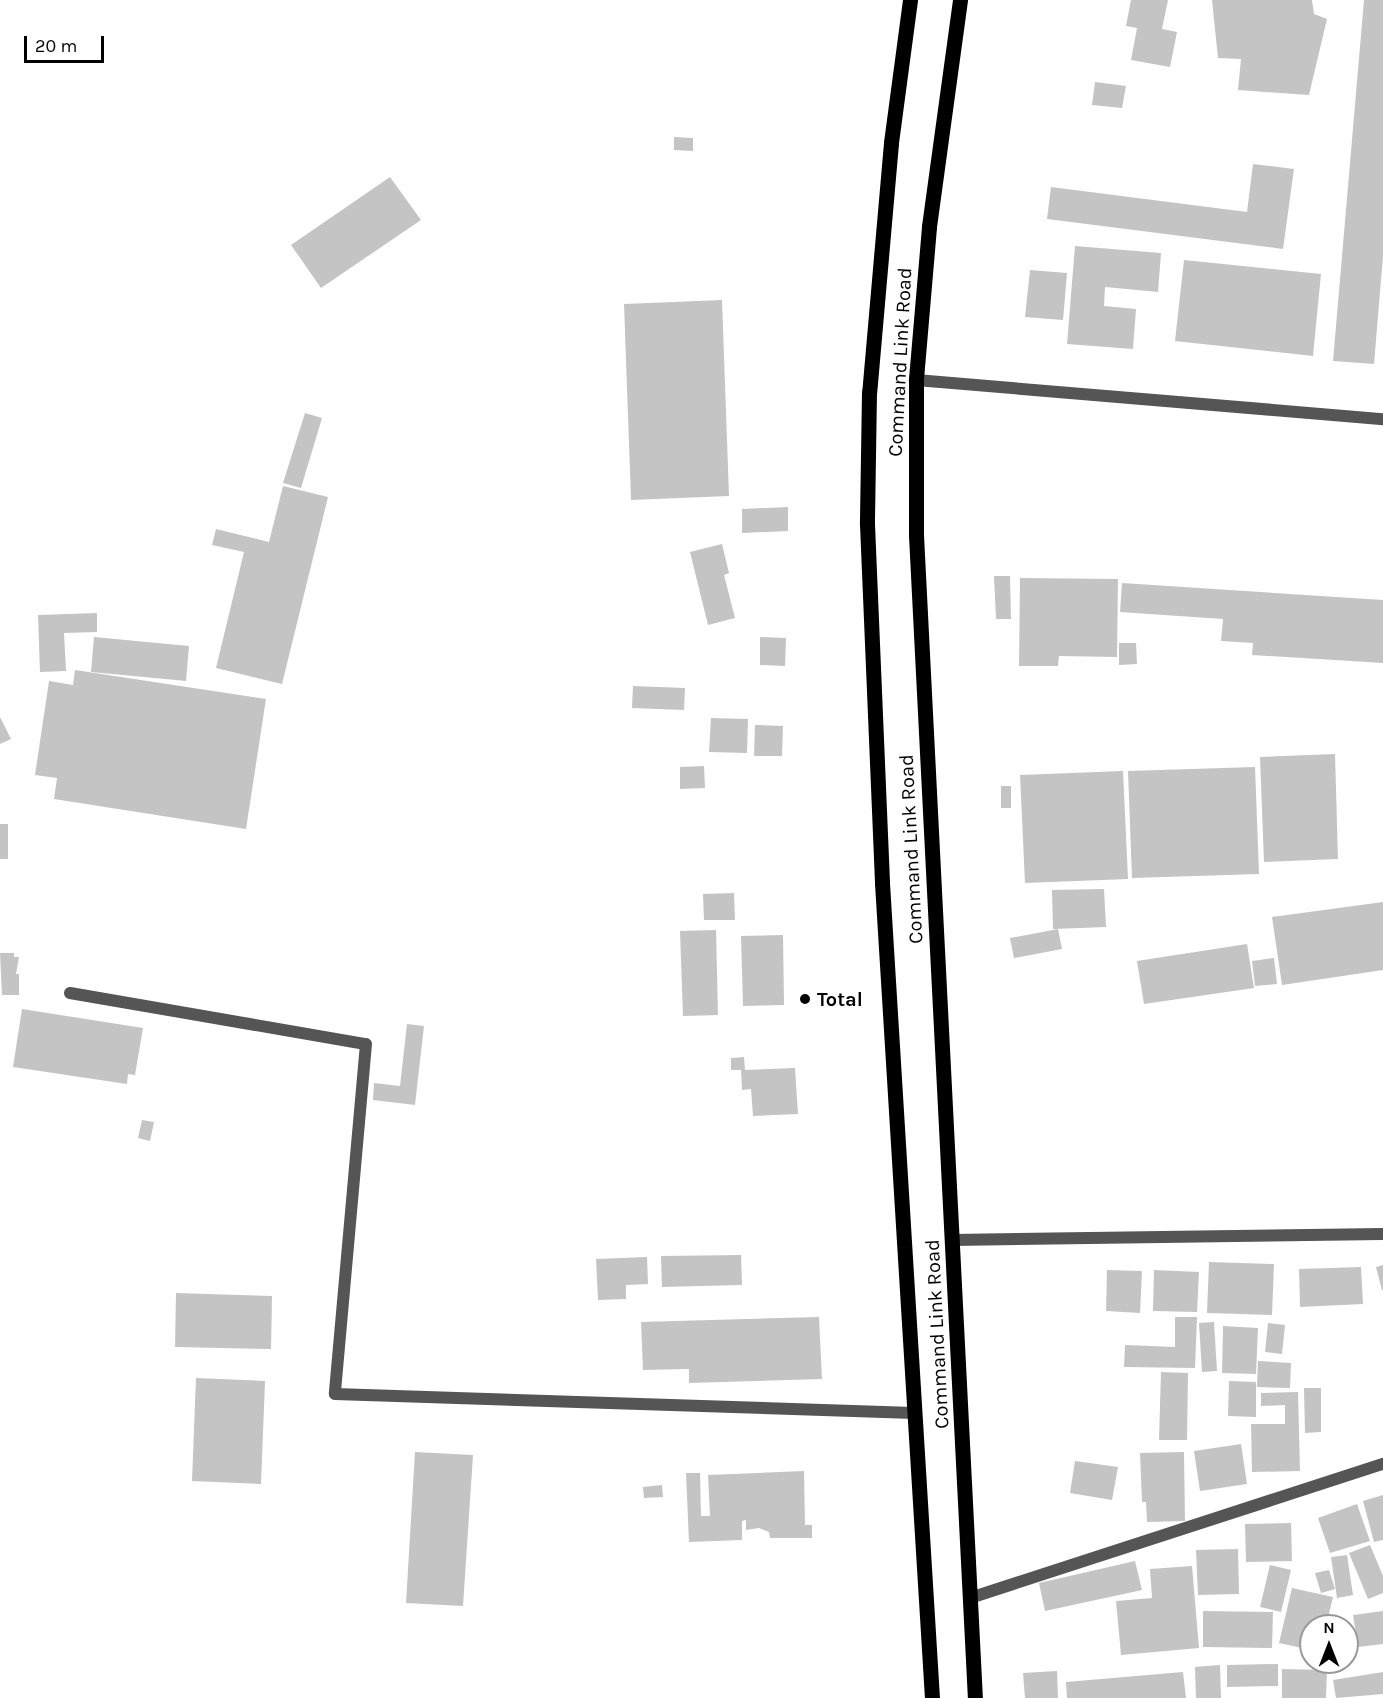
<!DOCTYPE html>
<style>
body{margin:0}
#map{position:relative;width:1383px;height:1698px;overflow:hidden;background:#fff;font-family:Karla,sans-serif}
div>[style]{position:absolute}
.building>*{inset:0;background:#c4c4c4}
.street>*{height:12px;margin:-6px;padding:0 6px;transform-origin:6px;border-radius:6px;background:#555}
.primary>*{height:15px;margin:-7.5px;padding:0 7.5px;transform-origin:7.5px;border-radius:7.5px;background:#000}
.dots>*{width:16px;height:16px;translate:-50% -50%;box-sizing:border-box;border:3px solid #fff;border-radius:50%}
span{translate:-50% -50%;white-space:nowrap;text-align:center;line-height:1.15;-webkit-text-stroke:4.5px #fff;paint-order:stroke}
.street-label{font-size:20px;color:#000}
.poi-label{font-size:20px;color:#000;font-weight:700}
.left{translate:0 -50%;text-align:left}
.north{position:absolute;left:1299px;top:1614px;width:60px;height:60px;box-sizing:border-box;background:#fff;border:2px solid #999;border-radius:50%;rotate:0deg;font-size:16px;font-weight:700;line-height:24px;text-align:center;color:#000}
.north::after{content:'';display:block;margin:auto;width:21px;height:27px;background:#000;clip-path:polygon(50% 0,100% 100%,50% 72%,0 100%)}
.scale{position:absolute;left:24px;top:36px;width:80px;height:27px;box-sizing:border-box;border:3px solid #000;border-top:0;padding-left:8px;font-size:18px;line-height:21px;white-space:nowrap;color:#000;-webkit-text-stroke:4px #fff;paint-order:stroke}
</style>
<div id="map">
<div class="building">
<div style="clip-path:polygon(1131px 0,1168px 0,1162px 29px,1177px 32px,1170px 67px,1131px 60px,1137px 28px,1126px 26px)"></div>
<div style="clip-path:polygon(1212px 0,1312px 0,1314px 14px,1327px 19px,1309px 95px,1238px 90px,1241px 59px,1218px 58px)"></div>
<div style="clip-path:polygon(1364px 0,1383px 0,1383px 256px,1374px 364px,1333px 361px)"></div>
<div style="clip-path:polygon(1095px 82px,1126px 86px,1122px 108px,1092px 105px)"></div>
<div style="clip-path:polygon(674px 137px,693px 138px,693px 151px,674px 150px)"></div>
<div style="clip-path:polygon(1253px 164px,1294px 169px,1283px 249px,1047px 219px,1051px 187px,1247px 212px)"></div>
<div style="clip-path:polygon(390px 177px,421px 220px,321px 288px,291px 245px)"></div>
<div style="clip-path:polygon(1075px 246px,1161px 253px,1158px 292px,1105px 287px,1104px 306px,1136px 309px,1133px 349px,1067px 344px)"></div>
<div style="clip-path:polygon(1184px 260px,1321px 274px,1313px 356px,1175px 341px)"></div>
<div style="clip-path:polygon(1030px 270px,1067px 273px,1063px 320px,1025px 317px)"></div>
<div style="clip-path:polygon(722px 300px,729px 496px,631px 500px,624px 304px)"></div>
<div style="clip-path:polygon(305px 413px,322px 418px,301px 488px,283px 483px)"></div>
<div style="clip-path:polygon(283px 486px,328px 497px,282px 684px,216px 668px,244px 552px,212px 545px,216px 529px,269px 542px)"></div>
<div style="clip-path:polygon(788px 507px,788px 531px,742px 533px,742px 509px)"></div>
<div style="clip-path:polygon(722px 544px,729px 573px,724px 575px,735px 618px,708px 625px,690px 552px)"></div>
<div style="clip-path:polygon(994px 576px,1010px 576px,1011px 619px,996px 619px)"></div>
<div style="clip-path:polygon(1020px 578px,1118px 579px,1117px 657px,1059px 656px,1058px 666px,1019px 666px)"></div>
<div style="clip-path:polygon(1122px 583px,1383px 600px,1383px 663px,1252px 655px,1253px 643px,1221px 641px,1223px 619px,1120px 612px)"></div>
<div style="clip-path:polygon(97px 613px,97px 632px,64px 633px,66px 671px,40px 672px,38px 615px)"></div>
<div style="clip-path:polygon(94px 637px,189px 646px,186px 681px,91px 672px)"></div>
<div style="clip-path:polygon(760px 637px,786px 638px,785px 666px,760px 665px)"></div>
<div style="clip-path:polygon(1119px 643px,1136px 643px,1137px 664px,1119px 665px)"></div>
<div style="clip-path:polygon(75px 670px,266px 699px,246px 829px,54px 799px,57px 778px,35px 775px,49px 681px,73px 685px)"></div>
<div style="clip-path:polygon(633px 686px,685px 688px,684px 710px,632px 708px)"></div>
<div style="clip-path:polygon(0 717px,11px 739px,0 744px)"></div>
<div style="clip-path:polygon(711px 718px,748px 719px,747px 753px,709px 752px)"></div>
<div style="clip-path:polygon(755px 725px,783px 726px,782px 756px,754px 756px)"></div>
<div style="clip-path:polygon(1335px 754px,1338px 859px,1264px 862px,1260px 757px)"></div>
<div style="clip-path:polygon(704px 766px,705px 788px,680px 789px,680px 767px)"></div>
<div style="clip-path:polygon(1255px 767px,1259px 874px,1132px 878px,1128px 771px)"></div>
<div style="clip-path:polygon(1123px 771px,1128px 879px,1025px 883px,1020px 775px)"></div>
<div style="clip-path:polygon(1001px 786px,1011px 786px,1011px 808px,1001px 808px)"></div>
<div style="clip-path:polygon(0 824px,8px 824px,8px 859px,0 859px)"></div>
<div style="clip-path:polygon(1104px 889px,1106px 927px,1053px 929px,1052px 890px)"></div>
<div style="clip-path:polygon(734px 893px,735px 920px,704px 920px,703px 894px)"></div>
<div style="clip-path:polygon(1383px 902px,1383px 970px,1282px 985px,1272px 917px)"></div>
<div style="clip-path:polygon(1058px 929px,1062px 949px,1014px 958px,1010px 938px)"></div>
<div style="clip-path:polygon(716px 930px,718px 1015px,683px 1016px,680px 931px)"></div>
<div style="clip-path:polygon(783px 935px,784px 1005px,743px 1006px,741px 936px)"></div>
<div style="clip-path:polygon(1247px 944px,1254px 988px,1144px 1004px,1137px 961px)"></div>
<div style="clip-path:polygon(0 953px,14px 953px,14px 957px,19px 957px,16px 974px,19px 974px,19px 995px,2px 995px)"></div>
<div style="clip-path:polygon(1274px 958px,1277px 984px,1255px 986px,1252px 961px)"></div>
<div style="clip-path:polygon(22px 1009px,143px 1028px,135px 1075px,128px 1074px,127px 1084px,13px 1067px)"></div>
<div style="clip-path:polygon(407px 1024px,424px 1026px,415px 1105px,373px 1100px,374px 1083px,400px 1086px)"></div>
<div style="clip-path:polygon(744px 1057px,745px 1070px,795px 1068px,798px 1114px,753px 1116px,751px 1089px,742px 1090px,741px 1070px,731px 1070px,731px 1058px)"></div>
<div style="clip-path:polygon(142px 1120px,154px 1122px,150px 1141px,138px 1138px)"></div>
<div style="clip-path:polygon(741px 1255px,742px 1285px,662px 1287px,661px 1256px)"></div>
<div style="clip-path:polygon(647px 1257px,648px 1284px,626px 1285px,626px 1299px,598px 1300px,596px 1259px)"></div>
<div style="clip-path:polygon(1209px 1262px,1274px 1264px,1272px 1315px,1207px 1313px)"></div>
<div style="clip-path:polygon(1383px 1265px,1383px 1290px,1382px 1290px,1376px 1267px)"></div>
<div style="clip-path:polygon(1361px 1267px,1363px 1304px,1300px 1307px,1299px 1269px)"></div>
<div style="clip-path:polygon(1107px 1270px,1142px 1271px,1140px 1313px,1106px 1311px)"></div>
<div style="clip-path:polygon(1154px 1270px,1199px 1272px,1197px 1312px,1153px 1311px)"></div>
<div style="clip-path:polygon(176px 1293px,272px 1296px,271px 1349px,175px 1347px)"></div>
<div style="clip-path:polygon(819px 1317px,822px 1379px,689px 1383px,689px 1369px,643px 1370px,641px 1322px)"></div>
<div style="clip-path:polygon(1175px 1317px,1197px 1317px,1195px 1368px,1124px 1367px,1125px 1345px,1175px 1347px)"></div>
<div style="clip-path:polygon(1214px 1322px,1217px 1371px,1202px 1372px,1199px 1323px)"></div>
<div style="clip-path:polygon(1268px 1323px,1285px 1325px,1282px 1354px,1265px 1352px)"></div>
<div style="clip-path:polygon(1223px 1326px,1258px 1328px,1256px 1374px,1222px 1373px)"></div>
<div style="clip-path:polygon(1258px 1361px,1291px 1363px,1290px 1388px,1257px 1387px)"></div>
<div style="clip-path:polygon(1161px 1372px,1188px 1373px,1187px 1440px,1159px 1440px)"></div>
<div style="clip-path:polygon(196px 1378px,265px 1381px,261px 1484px,192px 1481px)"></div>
<div style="clip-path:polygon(1229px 1381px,1256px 1382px,1256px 1417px,1228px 1416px)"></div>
<div style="clip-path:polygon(1304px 1388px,1321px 1388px,1321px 1432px,1305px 1433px)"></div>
<div style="clip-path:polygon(1298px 1392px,1300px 1471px,1252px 1472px,1251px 1424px,1285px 1424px,1285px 1405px,1261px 1406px,1261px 1393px)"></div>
<div style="clip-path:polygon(1241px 1444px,1247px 1484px,1200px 1491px,1194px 1451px)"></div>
<div style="clip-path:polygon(415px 1452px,473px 1455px,463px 1606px,406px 1603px)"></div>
<div style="clip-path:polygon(1184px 1452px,1185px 1521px,1147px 1522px,1146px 1502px,1142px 1502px,1140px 1453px)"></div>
<div style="clip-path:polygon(1075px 1461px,1118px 1467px,1112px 1500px,1070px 1493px)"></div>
<div style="clip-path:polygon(804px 1471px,805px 1525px,812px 1525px,812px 1538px,770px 1538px,769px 1532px,759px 1528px,746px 1530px,746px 1520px,742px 1521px,742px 1540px,689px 1542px,686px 1473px,700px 1473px,701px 1516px,710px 1516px,708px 1475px)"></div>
<div style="clip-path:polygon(662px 1485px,663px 1497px,644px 1498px,643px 1487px)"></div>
<div style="clip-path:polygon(1383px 1495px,1383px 1540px,1374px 1542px,1363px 1501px)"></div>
<div style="clip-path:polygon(1357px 1504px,1370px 1541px,1330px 1553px,1318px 1518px)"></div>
<div style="clip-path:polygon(1291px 1523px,1292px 1561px,1246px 1562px,1245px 1524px)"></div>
<div style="clip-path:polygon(1370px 1545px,1383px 1576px,1383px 1593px,1368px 1599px,1349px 1553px)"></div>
<div style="clip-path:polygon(1238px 1549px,1239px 1594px,1198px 1595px,1196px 1550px)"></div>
<div style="clip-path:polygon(1347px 1555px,1353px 1595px,1337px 1598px,1331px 1557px)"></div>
<div style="clip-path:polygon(1135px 1561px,1142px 1590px,1045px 1611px,1039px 1583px)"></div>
<div style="clip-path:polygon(1270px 1565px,1291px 1570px,1281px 1612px,1260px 1607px)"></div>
<div style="clip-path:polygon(1192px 1566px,1199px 1648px,1121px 1655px,1116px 1601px,1152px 1598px,1150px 1569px)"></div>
<div style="clip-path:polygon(1329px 1570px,1335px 1589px,1321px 1593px,1315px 1573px)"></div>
<div style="clip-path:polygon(1292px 1588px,1333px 1597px,1326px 1626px,1311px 1626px,1311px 1650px,1279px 1643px)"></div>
<div style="clip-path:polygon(1203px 1611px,1273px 1612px,1272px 1648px,1203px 1647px)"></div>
<div style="clip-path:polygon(1383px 1611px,1383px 1644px,1358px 1647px,1353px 1615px)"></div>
<div style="clip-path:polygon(1347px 1638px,1355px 1639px,1354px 1656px,1347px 1656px)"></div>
<div style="clip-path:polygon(1278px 1664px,1278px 1686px,1227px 1687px,1227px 1665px)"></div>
<div style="clip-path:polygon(1220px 1665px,1221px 1698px,1196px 1698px,1195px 1667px)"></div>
<div style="clip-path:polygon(1282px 1669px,1327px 1670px,1326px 1698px,1282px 1698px)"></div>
<div style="clip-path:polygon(1057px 1671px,1058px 1698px,1025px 1698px,1023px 1673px)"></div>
<div style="clip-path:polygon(1183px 1672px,1186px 1698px,1067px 1698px,1066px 1682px)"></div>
<div style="clip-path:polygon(1383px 1672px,1383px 1694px,1336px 1698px,1333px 1680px)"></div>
</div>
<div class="street">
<div style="left:916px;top:380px;width:469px;rotate:4.8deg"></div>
<div style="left:70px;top:993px;width:300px;rotate:9.8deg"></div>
<div style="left:366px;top:1044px;width:351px;rotate:95.1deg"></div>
<div style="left:335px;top:1394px;width:579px;rotate:1.88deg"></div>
<div style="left:953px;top:1240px;width:430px;rotate:-0.8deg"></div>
<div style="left:970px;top:1598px;width:434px;rotate:-18deg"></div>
</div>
<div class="primary">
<div style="left:910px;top:0;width:144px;rotate:97.6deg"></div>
<div style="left:891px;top:143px;width:250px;rotate:95deg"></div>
<div style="left:869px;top:392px;width:132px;rotate:90.9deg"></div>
<div style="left:867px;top:524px;width:359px;rotate:87.6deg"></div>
<div style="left:882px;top:883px;width:817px;rotate:86.49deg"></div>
<div style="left:960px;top:0;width:229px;rotate:97.8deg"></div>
<div style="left:929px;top:227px;width:154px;rotate:94.9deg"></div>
<div style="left:916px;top:380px;width:155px;rotate:90deg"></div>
<div style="left:916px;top:535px;width:1164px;rotate:87.1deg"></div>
</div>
<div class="dots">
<div style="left:805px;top:999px;background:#000"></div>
</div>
<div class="street-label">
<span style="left:900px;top:362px;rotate:-87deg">Command Link Road</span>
<span style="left:911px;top:849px;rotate:-93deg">Command Link Road</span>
<span style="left:937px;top:1334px;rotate:-93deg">Command Link Road</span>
</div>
<div class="poi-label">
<span class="left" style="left:817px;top:999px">Total</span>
</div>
<div class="north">N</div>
<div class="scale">20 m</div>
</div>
